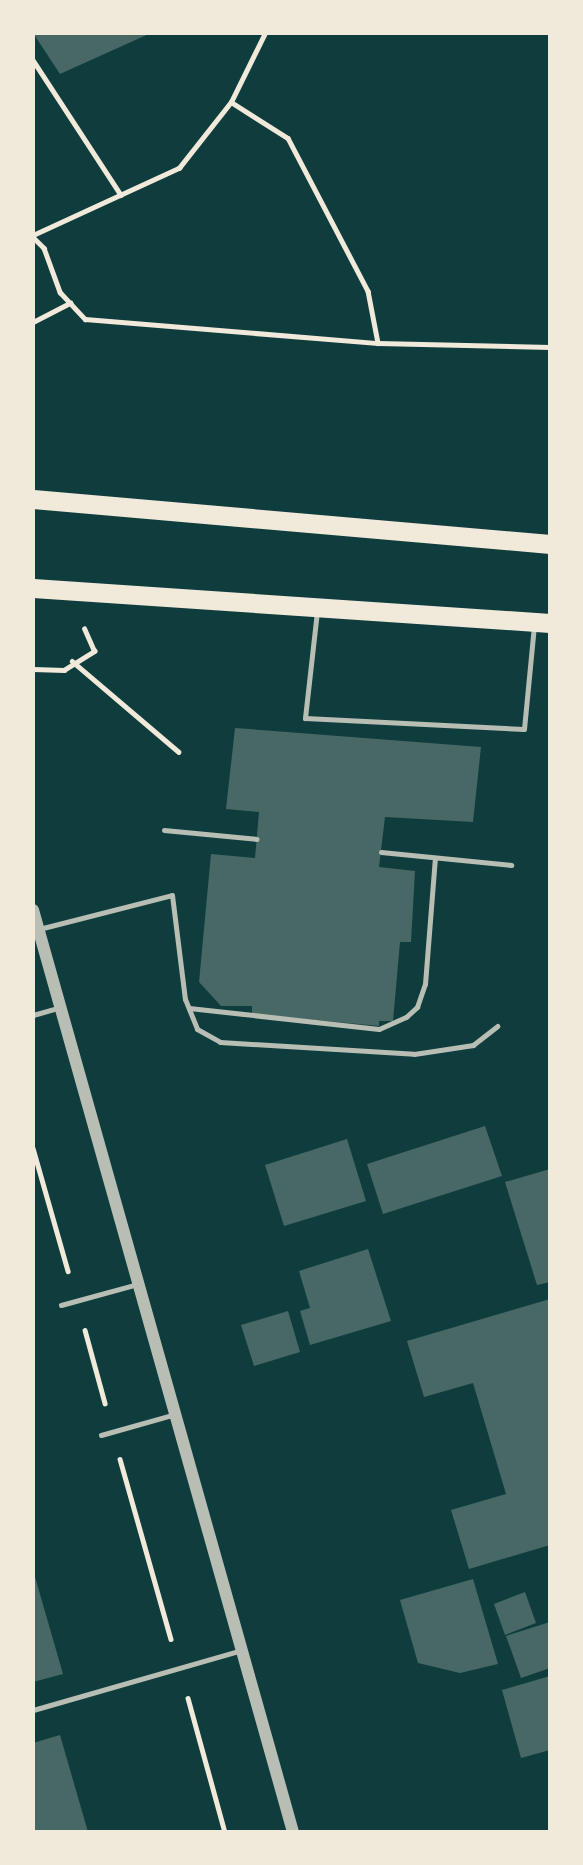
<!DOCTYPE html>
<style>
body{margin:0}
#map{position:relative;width:583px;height:1865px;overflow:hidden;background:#0f3d3e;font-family:"Noto Sans",sans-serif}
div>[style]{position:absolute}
.building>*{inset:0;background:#486865}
.path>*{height:4.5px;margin:-2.25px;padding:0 2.25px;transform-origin:2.25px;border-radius:2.25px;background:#f1e9da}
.service>*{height:5px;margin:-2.5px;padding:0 2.5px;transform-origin:2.5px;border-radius:2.5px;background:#b8beb3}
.tertiary>*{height:12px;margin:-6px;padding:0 6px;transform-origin:6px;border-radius:6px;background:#b8beb3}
.trunk>*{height:19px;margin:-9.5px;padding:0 9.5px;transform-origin:9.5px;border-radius:9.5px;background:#f1e9da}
span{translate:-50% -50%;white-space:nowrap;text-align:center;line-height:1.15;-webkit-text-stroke:6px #f1e9da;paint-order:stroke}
.frame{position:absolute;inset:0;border:35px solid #f1e9da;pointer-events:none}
</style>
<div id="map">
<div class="building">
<div style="clip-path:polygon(33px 33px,151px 33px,60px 74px)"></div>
<div style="clip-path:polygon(235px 728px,481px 747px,473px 822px,385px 817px,379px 867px,415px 871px,411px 942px,400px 942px,393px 1021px,379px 1021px,379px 1026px,252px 1014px,252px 1006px,221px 1006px,199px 982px,211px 854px,255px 858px,259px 812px,226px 809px)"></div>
<div style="clip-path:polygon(485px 1126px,502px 1176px,383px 1214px,367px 1164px)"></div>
<div style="clip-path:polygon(347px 1139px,366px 1201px,284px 1226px,265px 1165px)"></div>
<div style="clip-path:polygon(550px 1169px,550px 1282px,537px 1285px,505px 1182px)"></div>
<div style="clip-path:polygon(368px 1249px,391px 1321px,310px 1345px,300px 1311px,310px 1308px,299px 1271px)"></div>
<div style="clip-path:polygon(550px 1299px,550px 1545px,469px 1569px,451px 1510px,506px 1494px,473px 1383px,424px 1397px,407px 1341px)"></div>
<div style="clip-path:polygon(288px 1311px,300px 1352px,254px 1366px,241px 1325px)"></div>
<div style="clip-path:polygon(33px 1570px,63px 1674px,33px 1682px)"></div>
<div style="clip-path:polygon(473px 1579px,498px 1664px,460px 1673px,418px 1663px,400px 1600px)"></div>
<div style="clip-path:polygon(525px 1592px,536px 1623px,505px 1635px,494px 1604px)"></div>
<div style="clip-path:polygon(550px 1622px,550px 1668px,521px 1678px,506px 1636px)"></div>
<div style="clip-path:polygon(550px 1676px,550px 1750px,521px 1758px,502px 1690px)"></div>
<div style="clip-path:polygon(60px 1735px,88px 1832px,33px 1832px,33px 1743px)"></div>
</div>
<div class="path">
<div style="left:33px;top:60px;width:161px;rotate:56.9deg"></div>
<div style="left:231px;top:102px;width:77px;rotate:-63.8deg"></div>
<div style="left:33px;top:235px;width:161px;rotate:-24.7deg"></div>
<div style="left:179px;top:168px;width:84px;rotate:-51.8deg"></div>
<div style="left:231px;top:102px;width:67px;rotate:32.3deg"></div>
<div style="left:288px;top:138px;width:173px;rotate:62.4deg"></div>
<div style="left:368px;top:291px;width:53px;rotate:79.1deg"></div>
<div style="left:33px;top:237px;width:16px;rotate:45deg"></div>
<div style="left:44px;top:248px;width:47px;rotate:70deg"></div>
<div style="left:60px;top:292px;width:37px;rotate:47deg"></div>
<div style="left:85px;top:319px;width:294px;rotate:4.7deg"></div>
<div style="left:378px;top:343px;width:172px;rotate:1.3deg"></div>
<div style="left:33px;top:322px;width:42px;rotate:-27.2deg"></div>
<div style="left:72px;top:661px;width:140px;rotate:40.4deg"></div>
<div style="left:33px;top:669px;width:31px;rotate:2deg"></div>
<div style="left:64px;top:670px;width:36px;rotate:-32deg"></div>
<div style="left:94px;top:651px;width:24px;rotate:-114deg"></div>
<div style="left:33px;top:1148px;width:128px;rotate:74.1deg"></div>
<div style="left:85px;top:1330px;width:76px;rotate:74.7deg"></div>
<div style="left:120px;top:1459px;width:187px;rotate:74.2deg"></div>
<div style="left:188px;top:1698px;width:139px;rotate:74.6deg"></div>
</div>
<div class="service">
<div style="left:317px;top:611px;width:108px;rotate:96.4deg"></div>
<div style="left:305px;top:718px;width:219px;rotate:2.9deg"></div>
<div style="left:524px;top:729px;width:104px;rotate:-84.5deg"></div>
<div style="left:164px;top:830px;width:93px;rotate:5.5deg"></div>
<div style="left:381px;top:852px;width:131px;rotate:5.7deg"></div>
<div style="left:39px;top:929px;width:137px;rotate:-14.3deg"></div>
<div style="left:172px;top:895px;width:105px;rotate:82.9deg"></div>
<div style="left:185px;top:999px;width:32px;rotate:68deg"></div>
<div style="left:197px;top:1029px;width:26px;rotate:29deg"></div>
<div style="left:220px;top:1042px;width:194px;rotate:3.5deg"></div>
<div style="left:414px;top:1054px;width:60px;rotate:-8.7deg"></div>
<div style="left:473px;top:1045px;width:31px;rotate:-38deg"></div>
<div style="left:189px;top:1008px;width:191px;rotate:6.3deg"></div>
<div style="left:379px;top:1029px;width:30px;rotate:-24deg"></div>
<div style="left:406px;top:1017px;width:15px;rotate:-42deg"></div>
<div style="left:417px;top:1007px;width:24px;rotate:-71deg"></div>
<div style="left:425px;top:984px;width:126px;rotate:-85.5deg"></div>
<div style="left:33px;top:1015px;width:26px;rotate:-16deg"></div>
<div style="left:61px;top:1305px;width:80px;rotate:-15.3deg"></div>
<div style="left:101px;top:1435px;width:77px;rotate:-15.8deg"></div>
<div style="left:33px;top:1710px;width:217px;rotate:-16deg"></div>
</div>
<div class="tertiary">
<div style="left:33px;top:910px;width:958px;rotate:74.25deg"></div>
</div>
<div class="trunk">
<div style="left:33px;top:499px;width:519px;rotate:4.97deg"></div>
<div style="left:33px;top:588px;width:518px;rotate:3.87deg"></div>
</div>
<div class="frame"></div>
</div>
